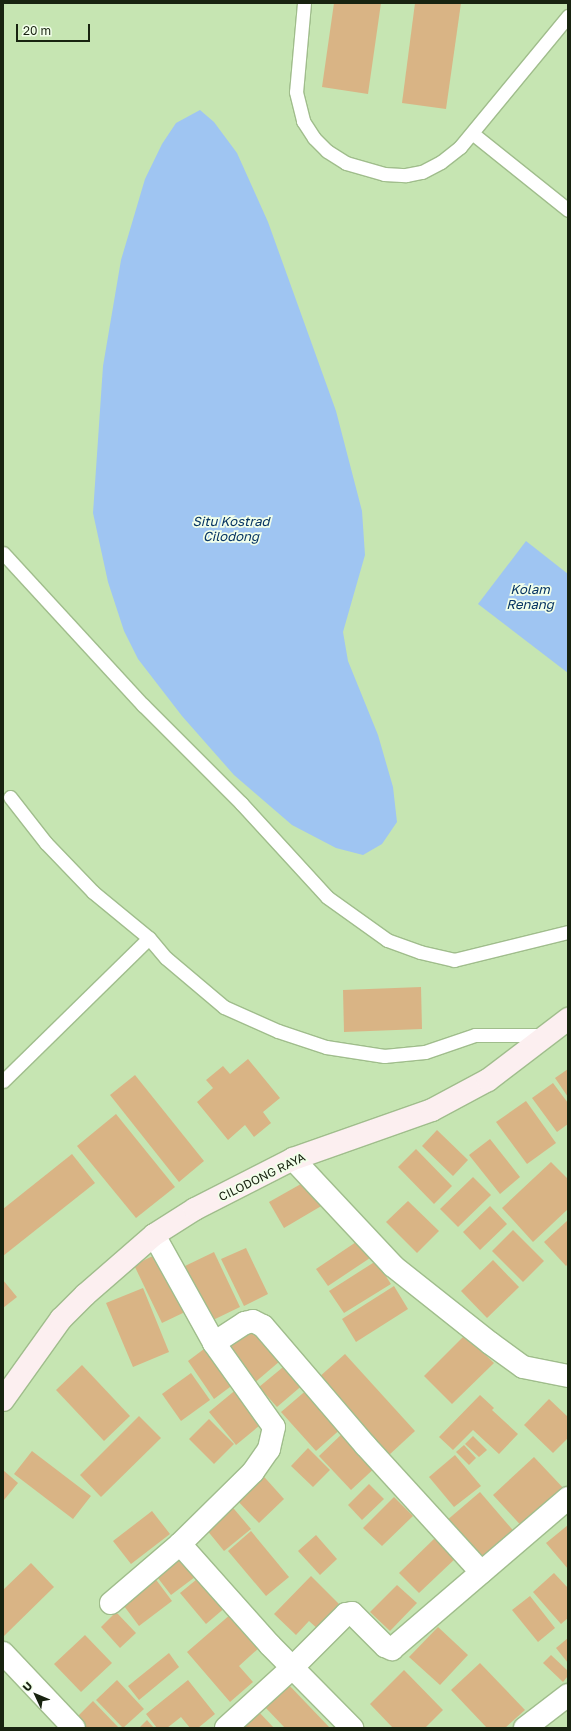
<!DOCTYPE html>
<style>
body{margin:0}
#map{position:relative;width:571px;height:1731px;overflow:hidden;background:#c6e5b2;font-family:"Golos Text",sans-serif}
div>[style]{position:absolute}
.water>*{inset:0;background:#9fc5f2}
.building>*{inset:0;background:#d9b485}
.roads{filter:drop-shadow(1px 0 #a0bd8c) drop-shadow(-1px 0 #a0bd8c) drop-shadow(0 1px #a0bd8c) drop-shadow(0 -1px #a0bd8c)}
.lane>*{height:13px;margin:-6.5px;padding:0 6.5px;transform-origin:6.5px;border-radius:6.5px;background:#fff}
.street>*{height:22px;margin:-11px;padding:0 11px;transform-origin:11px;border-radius:11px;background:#fff}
.secondary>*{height:22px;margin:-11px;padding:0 11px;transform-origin:11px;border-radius:11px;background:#fceff0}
span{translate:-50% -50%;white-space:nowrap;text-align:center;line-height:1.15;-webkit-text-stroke:3.5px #f2ffea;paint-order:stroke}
.street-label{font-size:12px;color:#182310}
.water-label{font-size:13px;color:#073563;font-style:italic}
.frame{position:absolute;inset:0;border:4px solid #182310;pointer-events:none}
.north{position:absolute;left:16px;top:1675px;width:40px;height:40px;-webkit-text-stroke:3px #f2ffea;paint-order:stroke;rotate:314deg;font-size:11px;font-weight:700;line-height:16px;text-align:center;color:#182310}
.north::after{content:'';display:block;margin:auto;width:14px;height:18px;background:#182310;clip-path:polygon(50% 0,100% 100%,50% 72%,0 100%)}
.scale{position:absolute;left:16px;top:24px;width:74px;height:18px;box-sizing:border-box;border:2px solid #182310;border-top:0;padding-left:5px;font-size:12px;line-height:14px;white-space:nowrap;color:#182310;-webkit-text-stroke:3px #f2ffea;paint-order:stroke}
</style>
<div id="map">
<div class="water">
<div style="clip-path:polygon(200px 110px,214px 122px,237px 153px,268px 222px,336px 411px,362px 511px,365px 555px,343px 632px,348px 661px,378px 735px,393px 787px,397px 822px,382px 844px,363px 855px,336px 848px,292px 825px,234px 775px,182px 716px,138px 659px,124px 631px,108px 582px,93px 513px,103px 366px,121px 260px,145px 179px,162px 144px,176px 123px)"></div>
<div style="clip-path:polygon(526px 541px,568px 574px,568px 673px,478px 604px)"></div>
</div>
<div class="building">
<div style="clip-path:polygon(334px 3px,381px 3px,368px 94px,322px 87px)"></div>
<div style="clip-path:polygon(415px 3px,461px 3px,446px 109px,402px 103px)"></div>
<div style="clip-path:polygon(421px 987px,422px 1029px,344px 1032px,343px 990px)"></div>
<div style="clip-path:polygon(248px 1059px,280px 1098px,263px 1112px,271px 1123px,254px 1137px,245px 1125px,228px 1140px,197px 1102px,213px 1088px,206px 1080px,223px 1066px,230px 1074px)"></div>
<div style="clip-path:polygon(568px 1069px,568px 1097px,555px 1078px)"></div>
<div style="clip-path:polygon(135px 1075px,204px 1161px,179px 1182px,110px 1095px)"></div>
<div style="clip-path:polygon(553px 1083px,568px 1103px,568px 1124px,557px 1132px,532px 1098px)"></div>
<div style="clip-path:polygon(526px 1101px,556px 1143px,527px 1164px,496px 1122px)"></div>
<div style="clip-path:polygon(116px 1114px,175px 1187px,136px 1218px,77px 1146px)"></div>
<div style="clip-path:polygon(437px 1130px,468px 1160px,453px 1176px,422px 1146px)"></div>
<div style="clip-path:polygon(490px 1139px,520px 1177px,500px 1194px,469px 1155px)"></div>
<div style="clip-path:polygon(416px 1149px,452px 1186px,434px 1204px,398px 1167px)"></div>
<div style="clip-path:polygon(72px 1154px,95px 1183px,3px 1256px,3px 1209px)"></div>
<div style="clip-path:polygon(551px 1162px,568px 1179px,568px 1209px,533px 1242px,502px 1208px)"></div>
<div style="clip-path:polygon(473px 1177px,491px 1195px,458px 1227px,440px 1209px)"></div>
<div style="clip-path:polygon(308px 1180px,323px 1205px,284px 1228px,269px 1202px)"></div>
<div style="clip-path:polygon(408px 1201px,439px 1231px,417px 1253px,386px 1222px)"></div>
<div style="clip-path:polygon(490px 1206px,507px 1224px,480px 1250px,463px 1232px)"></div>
<div style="clip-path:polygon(568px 1220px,568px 1264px,566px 1266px,544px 1242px)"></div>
<div style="clip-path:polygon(513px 1230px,544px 1261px,523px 1282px,492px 1251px)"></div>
<div style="clip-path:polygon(362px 1238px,373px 1256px,328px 1286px,316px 1269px)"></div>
<div style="clip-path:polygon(246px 1248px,268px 1294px,244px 1306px,221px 1259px)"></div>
<div style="clip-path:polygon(214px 1252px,240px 1307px,211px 1321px,185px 1266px)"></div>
<div style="clip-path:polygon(159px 1253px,187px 1311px,162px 1323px,134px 1265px)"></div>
<div style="clip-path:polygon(493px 1260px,519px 1287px,487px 1318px,461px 1291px)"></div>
<div style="clip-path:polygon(376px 1261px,391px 1284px,344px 1313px,329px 1291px)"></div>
<div style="clip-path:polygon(3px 1280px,17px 1297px,3px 1308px)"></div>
<div style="clip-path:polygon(394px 1286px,408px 1309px,356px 1342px,342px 1319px)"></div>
<div style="clip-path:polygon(143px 1288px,169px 1352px,133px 1367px,106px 1303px)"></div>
<div style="clip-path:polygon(251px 1326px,280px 1361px,252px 1385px,222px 1350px)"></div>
<div style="clip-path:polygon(465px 1335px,494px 1363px,452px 1404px,424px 1376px)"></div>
<div style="clip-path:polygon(208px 1346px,234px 1384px,214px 1399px,188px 1361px)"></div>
<div style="clip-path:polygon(345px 1354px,415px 1431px,389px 1455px,318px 1378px)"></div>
<div style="clip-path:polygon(288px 1363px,305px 1383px,277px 1407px,259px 1387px)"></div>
<div style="clip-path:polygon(82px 1365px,130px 1416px,104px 1441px,56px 1390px)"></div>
<div style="clip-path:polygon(191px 1373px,210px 1400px,181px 1421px,162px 1394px)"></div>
<div style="clip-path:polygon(238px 1388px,265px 1421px,236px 1445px,209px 1412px)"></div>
<div style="clip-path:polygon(309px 1388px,344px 1426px,316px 1451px,281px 1412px)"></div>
<div style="clip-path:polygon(480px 1395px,494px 1408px,492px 1410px,518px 1434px,499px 1454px,473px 1430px,453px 1450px,439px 1437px)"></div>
<div style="clip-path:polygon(549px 1399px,568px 1417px,568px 1438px,553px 1453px,524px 1425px)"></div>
<div style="clip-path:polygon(139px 1416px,161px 1438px,101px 1497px,80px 1475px)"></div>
<div style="clip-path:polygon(209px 1419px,234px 1444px,214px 1464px,189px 1439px)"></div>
<div style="clip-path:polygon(345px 1431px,378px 1465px,351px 1490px,319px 1456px)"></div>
<div style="clip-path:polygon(473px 1436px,487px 1450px,479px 1457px,465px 1444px)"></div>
<div style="clip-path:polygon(464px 1445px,476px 1458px,469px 1465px,456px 1452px)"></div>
<div style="clip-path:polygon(308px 1448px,330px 1470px,313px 1487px,291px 1466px)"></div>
<div style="clip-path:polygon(32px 1451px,91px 1496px,73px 1519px,14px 1474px)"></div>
<div style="clip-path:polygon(455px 1455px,481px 1486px,454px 1507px,429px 1477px)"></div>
<div style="clip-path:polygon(534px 1457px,567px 1492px,526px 1531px,493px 1495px)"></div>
<div style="clip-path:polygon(3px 1470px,18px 1483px,4px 1500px,3px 1499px)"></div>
<div style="clip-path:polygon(258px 1470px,284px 1499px,259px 1523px,232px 1495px)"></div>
<div style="clip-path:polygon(369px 1484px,384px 1499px,362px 1520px,348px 1505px)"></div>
<div style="clip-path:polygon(480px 1492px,517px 1535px,483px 1565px,446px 1521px)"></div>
<div style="clip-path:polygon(394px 1497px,413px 1516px,382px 1546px,363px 1528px)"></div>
<div style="clip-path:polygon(229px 1503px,251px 1529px,224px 1551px,202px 1524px)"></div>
<div style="clip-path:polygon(152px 1511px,170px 1534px,131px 1564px,113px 1541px)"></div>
<div style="clip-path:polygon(568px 1525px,568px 1569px,546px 1543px)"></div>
<div style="clip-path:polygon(251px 1531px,289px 1577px,266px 1596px,228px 1551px)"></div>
<div style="clip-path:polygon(316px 1535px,337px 1559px,320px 1575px,298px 1551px)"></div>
<div style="clip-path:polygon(437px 1536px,457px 1557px,419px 1593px,399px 1573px)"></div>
<div style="clip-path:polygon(181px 1551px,199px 1574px,171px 1595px,154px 1573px)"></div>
<div style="clip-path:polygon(31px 1563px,54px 1587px,3px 1637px,3px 1590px)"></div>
<div style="clip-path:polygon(554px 1573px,568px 1588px,568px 1618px,561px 1624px,533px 1592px)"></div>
<div style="clip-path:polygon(202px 1575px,227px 1606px,206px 1624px,180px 1593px)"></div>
<div style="clip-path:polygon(311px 1576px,343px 1608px,320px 1631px,309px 1621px,296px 1635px,274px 1614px)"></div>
<div style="clip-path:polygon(154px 1577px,172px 1601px,139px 1626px,121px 1602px)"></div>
<div style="clip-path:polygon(397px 1585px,417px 1603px,390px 1631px,370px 1612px)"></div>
<div style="clip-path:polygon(530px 1596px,555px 1628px,538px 1642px,512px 1610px)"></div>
<div style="clip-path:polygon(116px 1612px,136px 1633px,120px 1648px,101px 1627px)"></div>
<div style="clip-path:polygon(231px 1614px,260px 1647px,239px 1666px,253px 1682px,230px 1702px,187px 1652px)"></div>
<div style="clip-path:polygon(438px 1627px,468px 1655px,440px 1685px,409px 1657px)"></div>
<div style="clip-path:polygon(85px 1635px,112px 1663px,81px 1692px,54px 1664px)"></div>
<div style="clip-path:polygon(568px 1638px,568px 1663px,556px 1648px)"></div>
<div style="clip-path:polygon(169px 1653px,179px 1667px,139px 1700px,128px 1686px)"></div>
<div style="clip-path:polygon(551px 1655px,568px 1671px,568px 1676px,563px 1682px,543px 1663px)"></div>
<div style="clip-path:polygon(480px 1663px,525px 1710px,505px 1728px,487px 1728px,451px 1690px)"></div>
<div style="clip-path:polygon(404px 1670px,443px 1710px,425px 1728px,393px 1728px,370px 1704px)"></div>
<div style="clip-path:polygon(117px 1680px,144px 1709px,123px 1728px,96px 1700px)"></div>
<div style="clip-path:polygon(188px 1680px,215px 1714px,198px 1728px,190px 1728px,181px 1717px,167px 1728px,157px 1728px,146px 1714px)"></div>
<div style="clip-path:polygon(287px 1683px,330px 1728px,285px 1728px,264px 1706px)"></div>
<div style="clip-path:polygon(93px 1701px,119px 1728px,84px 1728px,75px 1719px)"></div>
<div style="clip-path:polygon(258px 1711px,274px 1728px,241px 1728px)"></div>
<div style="clip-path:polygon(147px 1720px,154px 1728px,139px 1728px)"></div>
</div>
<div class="roads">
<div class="lane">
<div style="left:304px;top:3px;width:89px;rotate:95.1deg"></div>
<div style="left:296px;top:92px;width:30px;rotate:76deg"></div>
<div style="left:303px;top:121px;width:20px;rotate:57deg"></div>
<div style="left:314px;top:138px;width:18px;rotate:45deg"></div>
<div style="left:327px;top:151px;width:22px;rotate:32deg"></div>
<div style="left:346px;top:163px;width:40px;rotate:16deg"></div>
<div style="left:384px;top:174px;width:22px;rotate:3deg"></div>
<div style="left:406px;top:175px;width:16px;rotate:-11deg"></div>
<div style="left:422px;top:172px;width:21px;rotate:-28deg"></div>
<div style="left:441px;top:162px;width:24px;rotate:-38deg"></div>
<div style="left:460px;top:147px;width:170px;rotate:-50.5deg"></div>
<div style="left:472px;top:133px;width:123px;rotate:38.7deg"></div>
<div style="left:3px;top:553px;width:207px;rotate:47.4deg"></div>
<div style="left:143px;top:705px;width:139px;rotate:45deg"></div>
<div style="left:241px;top:803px;width:127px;rotate:47.5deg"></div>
<div style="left:327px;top:897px;width:74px;rotate:35.6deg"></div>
<div style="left:387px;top:940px;width:35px;rotate:20deg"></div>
<div style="left:420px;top:952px;width:35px;rotate:13deg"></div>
<div style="left:454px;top:960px;width:117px;rotate:-13.8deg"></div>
<div style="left:10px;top:797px;width:58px;rotate:52deg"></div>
<div style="left:46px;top:843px;width:68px;rotate:46.2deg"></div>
<div style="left:93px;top:892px;width:72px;rotate:39.4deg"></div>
<div style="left:149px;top:938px;width:26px;rotate:50deg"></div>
<div style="left:166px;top:958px;width:76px;rotate:40.2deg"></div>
<div style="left:224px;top:1007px;width:59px;rotate:24deg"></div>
<div style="left:278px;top:1031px;width:51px;rotate:18.4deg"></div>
<div style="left:326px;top:1047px;width:59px;rotate:8.8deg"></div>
<div style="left:384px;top:1056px;width:41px;rotate:-5.6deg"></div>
<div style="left:425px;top:1052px;width:53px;rotate:-18.8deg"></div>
<div style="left:475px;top:1035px;width:70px"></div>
<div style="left:3px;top:1081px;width:204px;rotate:-44.4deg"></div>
</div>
<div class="street">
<div style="left:293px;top:1159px;width:146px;rotate:46.9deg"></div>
<div style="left:393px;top:1266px;width:124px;rotate:38.4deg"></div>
<div style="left:490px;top:1343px;width:41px;rotate:36deg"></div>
<div style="left:523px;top:1367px;width:46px;rotate:11.3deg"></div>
<div style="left:154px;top:1235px;width:124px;rotate:60.9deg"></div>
<div style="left:214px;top:1343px;width:37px;rotate:-33deg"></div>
<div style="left:245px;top:1323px;width:8px;rotate:-14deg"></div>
<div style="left:253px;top:1321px;width:11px;rotate:27deg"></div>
<div style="left:263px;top:1326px;width:158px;rotate:49.4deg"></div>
<div style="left:366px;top:1446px;width:171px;rotate:47.6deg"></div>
<div style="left:214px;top:1343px;width:103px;rotate:54.5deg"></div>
<div style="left:274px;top:1427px;width:23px;rotate:103deg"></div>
<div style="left:269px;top:1449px;width:28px;rotate:125deg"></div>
<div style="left:253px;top:1472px;width:103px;rotate:135.4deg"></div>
<div style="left:180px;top:1544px;width:135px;rotate:48.3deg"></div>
<div style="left:270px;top:1645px;width:117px;rotate:45.3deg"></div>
<div style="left:111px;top:1603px;width:91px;rotate:-40.5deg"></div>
<div style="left:3px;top:1653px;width:103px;rotate:46.6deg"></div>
<div style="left:226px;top:1728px;width:91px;rotate:-42.3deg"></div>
<div style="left:293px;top:1667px;width:75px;rotate:-45deg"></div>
<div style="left:346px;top:1614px;width:6px;rotate:-9deg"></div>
<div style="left:352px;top:1613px;width:47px;rotate:45deg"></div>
<div style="left:385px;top:1646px;width:8px;rotate:23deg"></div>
<div style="left:392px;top:1649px;width:232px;rotate:-40.6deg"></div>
<div style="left:525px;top:1728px;width:54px;rotate:-37.5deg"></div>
</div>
<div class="secondary">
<div style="left:3px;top:1400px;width:100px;rotate:-54.4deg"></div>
<div style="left:61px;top:1319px;width:34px;rotate:-45deg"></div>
<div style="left:85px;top:1295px;width:91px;rotate:-41deg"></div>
<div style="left:154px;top:1235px;width:49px;rotate:-32.4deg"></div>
<div style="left:195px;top:1209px;width:110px;rotate:-27deg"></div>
<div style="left:293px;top:1159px;width:147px;rotate:-19.4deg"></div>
<div style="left:432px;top:1110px;width:64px;rotate:-28.2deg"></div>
<div style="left:488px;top:1080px;width:101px;rotate:-37.3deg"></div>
</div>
</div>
<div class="street-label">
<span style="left:262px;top:1177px;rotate:-26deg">CILODONG RAYA</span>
</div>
<div class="water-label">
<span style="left:231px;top:529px">Situ Kostrad<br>Cilodong</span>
<span style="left:530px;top:597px">Kolam<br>Renang</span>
</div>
<div class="frame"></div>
<div class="north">U</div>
<div class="scale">20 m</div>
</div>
